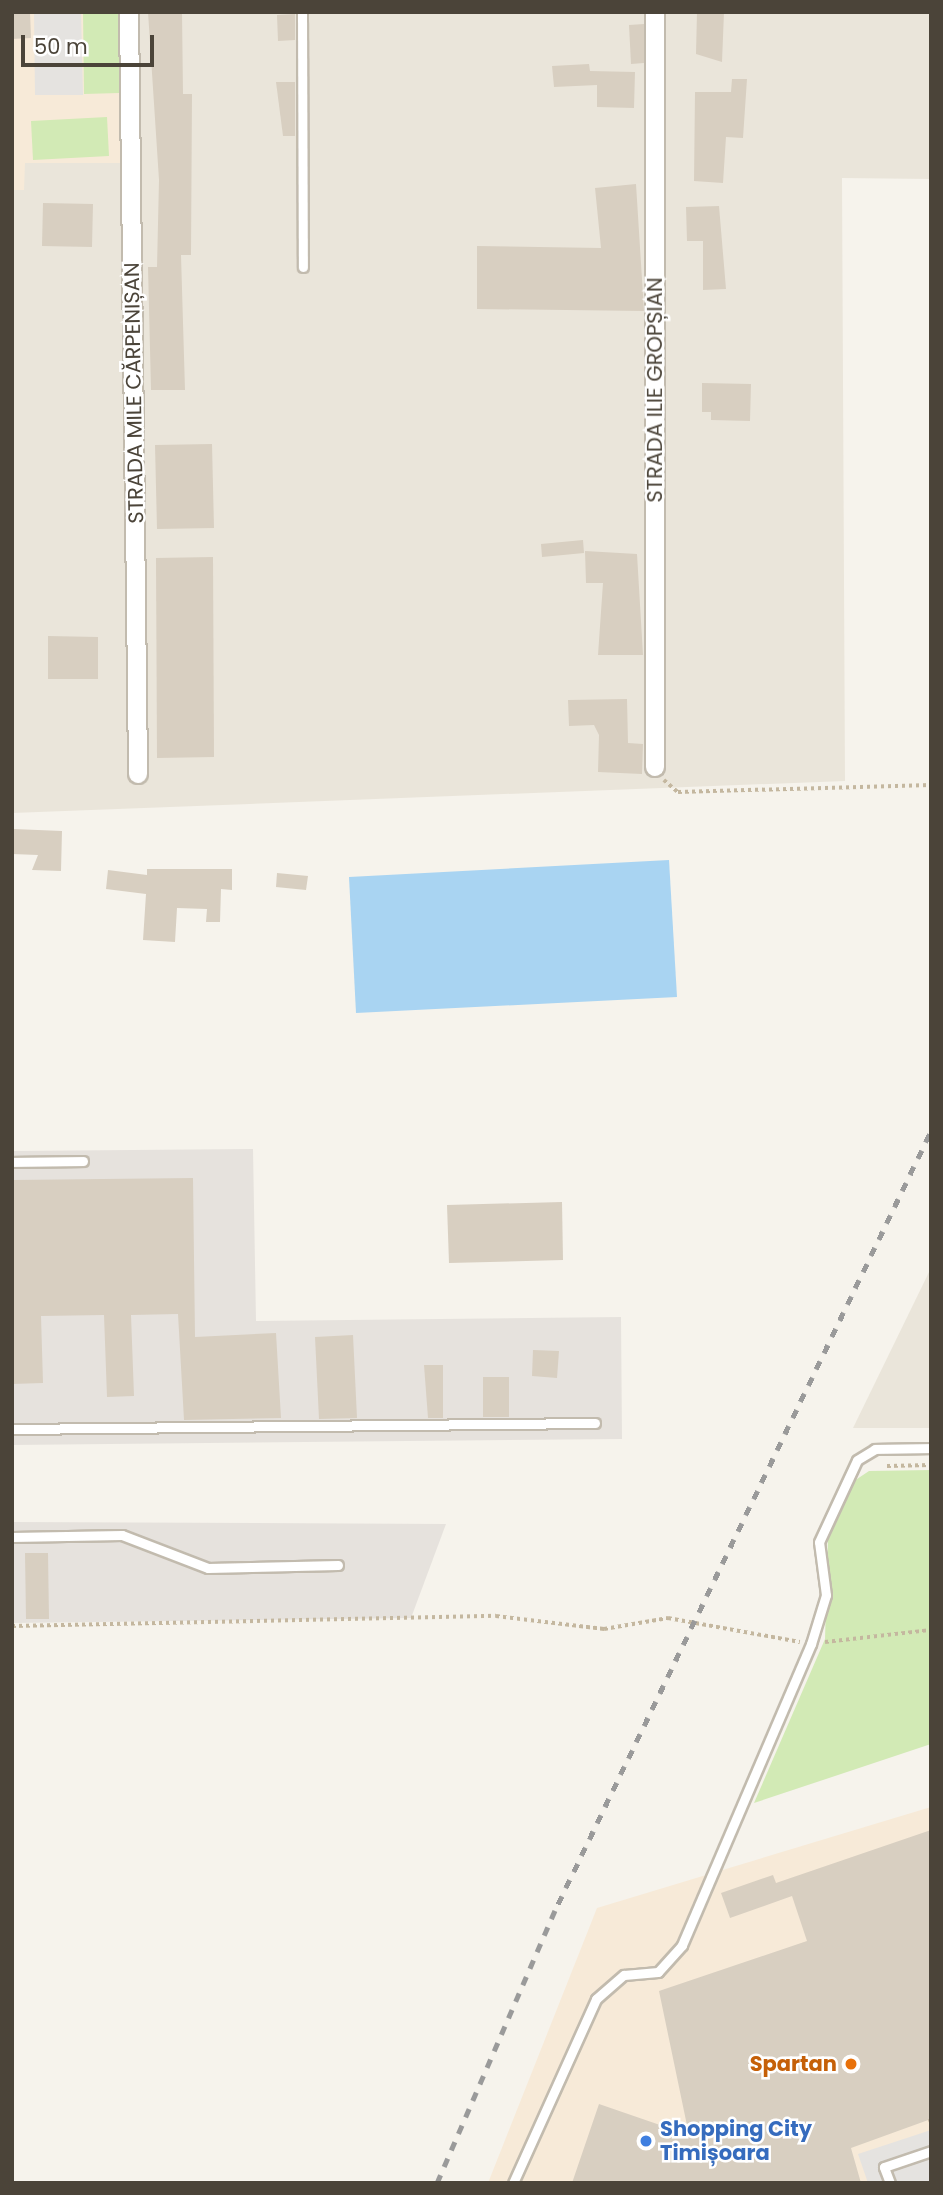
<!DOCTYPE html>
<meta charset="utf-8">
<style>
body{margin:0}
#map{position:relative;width:943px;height:2195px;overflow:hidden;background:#f6f3ec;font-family:Poppins,sans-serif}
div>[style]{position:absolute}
.residential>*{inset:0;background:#eae5da}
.commercial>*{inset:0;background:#f7ead8}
.industrial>*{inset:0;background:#e6e2dd}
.green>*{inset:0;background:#d2eab5}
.parking>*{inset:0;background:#e5e3e0}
.water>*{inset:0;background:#a9d4f2}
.building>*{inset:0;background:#d8cfc1}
.path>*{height:3.5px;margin-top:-1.75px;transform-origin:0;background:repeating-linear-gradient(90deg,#c4b79f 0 3.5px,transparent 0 7px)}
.roads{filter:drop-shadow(2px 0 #c2bbae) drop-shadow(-2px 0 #c2bbae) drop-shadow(0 2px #c2bbae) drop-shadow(0 -2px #c2bbae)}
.service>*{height:9px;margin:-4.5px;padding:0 4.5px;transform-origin:4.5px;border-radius:4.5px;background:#fff}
.minor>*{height:18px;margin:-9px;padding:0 9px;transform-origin:9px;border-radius:9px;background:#fff}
.rail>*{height:5px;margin-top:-2.5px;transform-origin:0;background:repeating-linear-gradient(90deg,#9a9a9a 0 9px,transparent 0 18px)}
.dots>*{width:19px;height:19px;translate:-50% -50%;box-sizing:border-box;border:4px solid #fff;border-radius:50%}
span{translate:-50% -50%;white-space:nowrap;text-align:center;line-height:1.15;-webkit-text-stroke:5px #fff;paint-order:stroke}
.street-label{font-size:21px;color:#4b4439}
.food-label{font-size:21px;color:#c56008;font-weight:700}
.right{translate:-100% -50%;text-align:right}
.shop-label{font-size:21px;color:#366cbe;font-weight:700}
.left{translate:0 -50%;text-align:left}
.frame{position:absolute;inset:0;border:14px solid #4b4439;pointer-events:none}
.scale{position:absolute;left:21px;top:35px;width:133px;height:32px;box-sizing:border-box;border:4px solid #4b4439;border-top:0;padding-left:9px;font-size:21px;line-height:24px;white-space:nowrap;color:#4b4439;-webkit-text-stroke:5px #fff;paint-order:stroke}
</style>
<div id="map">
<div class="residential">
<div style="clip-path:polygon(12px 12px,931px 12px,931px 179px,842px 178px,845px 781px,12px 813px)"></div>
<div style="clip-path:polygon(931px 1268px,931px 1428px,853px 1428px)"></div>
</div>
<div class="commercial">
<div style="clip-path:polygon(12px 12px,121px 12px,124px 163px,25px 163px,24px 190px,12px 190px)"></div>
<div style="clip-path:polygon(931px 1807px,931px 2183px,488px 2183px,597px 1908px)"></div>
</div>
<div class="industrial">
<div style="clip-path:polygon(253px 1149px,256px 1321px,621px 1317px,622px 1439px,12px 1445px,12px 1151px)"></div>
<div style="clip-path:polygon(12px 1522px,446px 1524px,411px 1618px,12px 1623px)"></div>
</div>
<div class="green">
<div style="clip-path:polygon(83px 12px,119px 12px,119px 93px,84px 94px)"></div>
<div style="clip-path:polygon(107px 117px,109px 156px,33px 160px,31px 121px)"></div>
<div style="clip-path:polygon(931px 1470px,931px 1744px,754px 1803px,825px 1639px,828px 1537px,851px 1483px,869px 1471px)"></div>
</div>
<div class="parking">
<div style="clip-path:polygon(34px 12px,81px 12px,83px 95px,35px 95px)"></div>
<div style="clip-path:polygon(931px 2130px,931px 2183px,868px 2183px,858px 2154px)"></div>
</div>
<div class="water">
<div style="clip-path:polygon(669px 860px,677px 997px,356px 1013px,349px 877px)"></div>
</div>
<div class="building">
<div style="clip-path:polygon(12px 12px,30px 12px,31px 38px,12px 39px)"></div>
<div style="clip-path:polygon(148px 12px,182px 12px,183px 94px,192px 94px,191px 255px,181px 255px,185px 390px,151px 390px,148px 267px,157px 267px,159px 180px)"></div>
<div style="clip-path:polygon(697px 12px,724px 12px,722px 62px,696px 54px)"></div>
<div style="clip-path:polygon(295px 14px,295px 40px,278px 41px,277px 15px)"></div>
<div style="clip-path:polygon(644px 24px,644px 63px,631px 64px,629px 25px)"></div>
<div style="clip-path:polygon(589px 64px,590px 71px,635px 72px,634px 108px,597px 107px,597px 85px,554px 87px,552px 66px)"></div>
<div style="clip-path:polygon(732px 79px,747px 79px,743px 138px,726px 137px,723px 183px,694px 181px,695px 92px,731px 92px)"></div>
<div style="clip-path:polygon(276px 82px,295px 82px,295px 136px,283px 136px)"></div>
<div style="clip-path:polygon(636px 184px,644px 311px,477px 309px,477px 246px,601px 248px,595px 188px)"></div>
<div style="clip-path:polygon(43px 203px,93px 204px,92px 247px,42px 246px)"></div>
<div style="clip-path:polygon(719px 206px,726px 289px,703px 290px,703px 241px,687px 241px,686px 207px)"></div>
<div style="clip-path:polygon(702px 383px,751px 384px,750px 421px,711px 420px,711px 412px,702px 412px)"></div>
<div style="clip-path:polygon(212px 444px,214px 528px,157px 529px,155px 445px)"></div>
<div style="clip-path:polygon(583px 540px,584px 553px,542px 557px,541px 544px)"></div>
<div style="clip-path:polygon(585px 551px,637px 554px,643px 655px,598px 655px,603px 583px,586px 583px)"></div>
<div style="clip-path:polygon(213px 557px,214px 757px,157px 758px,156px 558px)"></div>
<div style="clip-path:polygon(48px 636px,98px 637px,98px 679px,48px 679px)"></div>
<div style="clip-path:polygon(627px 699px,628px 743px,643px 744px,642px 774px,598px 772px,599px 735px,594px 725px,569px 726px,568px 700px)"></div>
<div style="clip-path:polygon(13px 829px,62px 831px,61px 871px,32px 870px,38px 855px,12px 854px)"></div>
<div style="clip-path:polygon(147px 869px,232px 869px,232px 890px,221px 889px,220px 922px,206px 922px,207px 909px,177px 908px,175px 942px,143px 940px,146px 894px,106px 889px,108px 870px,147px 875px)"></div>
<div style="clip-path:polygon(277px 873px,308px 876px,306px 890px,276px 887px)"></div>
<div style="clip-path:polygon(193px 1178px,195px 1337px,276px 1333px,281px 1418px,184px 1420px,178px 1314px,131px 1315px,134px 1396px,107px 1397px,104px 1315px,41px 1316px,43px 1383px,12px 1384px,12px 1180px)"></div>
<div style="clip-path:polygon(562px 1202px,563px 1260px,449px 1263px,447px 1205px)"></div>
<div style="clip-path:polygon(353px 1335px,357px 1418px,319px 1419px,315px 1337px)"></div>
<div style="clip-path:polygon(533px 1350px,559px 1351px,557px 1378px,532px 1376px)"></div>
<div style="clip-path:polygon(424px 1365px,443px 1365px,443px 1418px,428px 1418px)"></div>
<div style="clip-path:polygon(483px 1377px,509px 1377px,509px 1417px,483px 1417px)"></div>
<div style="clip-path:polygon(25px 1553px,48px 1553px,49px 1619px,26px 1619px)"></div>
<div style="clip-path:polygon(931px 1830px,931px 2119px,851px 2148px,861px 2183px,572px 2183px,599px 2104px,689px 2135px,659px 1991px,807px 1941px,792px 1896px,730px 1918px,721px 1893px,773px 1875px,776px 1883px)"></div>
</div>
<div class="path">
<div style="left:664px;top:780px;width:18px;rotate:41deg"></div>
<div style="left:678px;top:792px;width:253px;rotate:-1.6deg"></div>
<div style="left:887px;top:1466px;width:44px;rotate:-1.3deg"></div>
<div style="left:12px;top:1626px;width:484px;rotate:-1.2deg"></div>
<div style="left:496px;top:1616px;width:109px;rotate:6.9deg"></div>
<div style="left:604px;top:1629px;width:65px;rotate:-9.8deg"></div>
<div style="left:668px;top:1618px;width:134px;rotate:10.3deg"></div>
<div style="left:825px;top:1642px;width:107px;rotate:-6.5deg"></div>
<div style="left:930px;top:2119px;width:3px;rotate:72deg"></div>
</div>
<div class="roads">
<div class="service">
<div style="left:302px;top:12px;width:255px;rotate:89.8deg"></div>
<div style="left:12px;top:1162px;width:71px;rotate:-0.8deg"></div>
<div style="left:12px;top:1429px;width:583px;rotate:-0.59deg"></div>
<div style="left:12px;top:1537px;width:110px;rotate:-1deg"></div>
<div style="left:122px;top:1535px;width:92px;rotate:21deg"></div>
<div style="left:208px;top:1568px;width:130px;rotate:-1.3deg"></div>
<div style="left:513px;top:2183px;width:202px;rotate:-65.7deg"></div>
<div style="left:596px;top:1999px;width:37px;rotate:-41deg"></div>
<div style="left:624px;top:1975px;width:34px;rotate:-5deg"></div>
<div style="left:658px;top:1972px;width:36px;rotate:-48deg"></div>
<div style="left:682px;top:1945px;width:327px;rotate:-66.8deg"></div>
<div style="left:811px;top:1644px;width:51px;rotate:-73deg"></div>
<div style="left:826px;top:1595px;width:53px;rotate:-97.5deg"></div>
<div style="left:819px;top:1542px;width:90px;rotate:-65.1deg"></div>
<div style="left:857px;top:1460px;width:21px;rotate:-31deg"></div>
<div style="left:875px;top:1449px;width:56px;rotate:-1deg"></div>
<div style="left:890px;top:2183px;width:17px;rotate:-111deg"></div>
<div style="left:884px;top:2167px;width:50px;rotate:-18.8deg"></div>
</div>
<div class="minor">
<div style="left:129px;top:12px;width:762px;rotate:89.32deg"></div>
<div style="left:655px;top:767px;width:755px;rotate:-90deg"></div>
</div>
</div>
<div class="rail">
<div style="left:437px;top:2183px;width:304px;rotate:-66.6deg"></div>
<div style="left:558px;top:1904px;width:858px;rotate:-64.24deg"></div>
</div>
<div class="dots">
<div style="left:851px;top:2064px;background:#e8710a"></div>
<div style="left:646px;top:2141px;background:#3f7fe0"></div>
</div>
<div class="street-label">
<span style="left:655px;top:390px;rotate:-90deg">STRADA ILIE GROPȘIAN</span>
<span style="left:134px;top:393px;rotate:-91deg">STRADA MILE CĂRPENIȘAN</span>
</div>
<div class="food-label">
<span class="right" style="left:837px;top:2064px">Spartan</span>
</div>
<div class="shop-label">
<span class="left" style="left:660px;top:2141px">Shopping City<br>Timișoara</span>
</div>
<div class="frame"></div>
<div class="scale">50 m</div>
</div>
